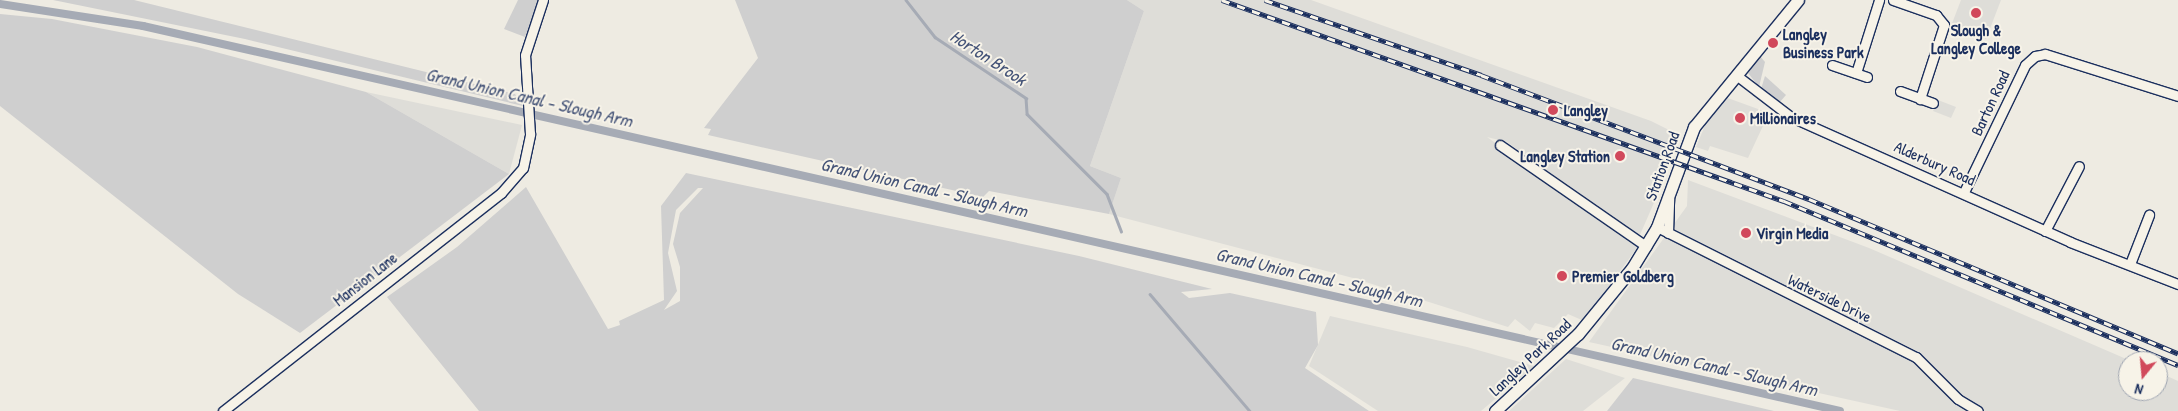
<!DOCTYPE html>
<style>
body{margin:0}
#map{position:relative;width:2178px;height:411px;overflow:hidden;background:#eeebe2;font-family:"Patrick Hand",sans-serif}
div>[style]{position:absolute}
.built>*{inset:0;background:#deddd8}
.green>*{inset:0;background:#cfcfcf}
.stream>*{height:2.5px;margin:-1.25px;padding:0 1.25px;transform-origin:1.25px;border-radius:1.25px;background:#a6abb5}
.canal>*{height:8px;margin:-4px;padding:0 4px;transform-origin:4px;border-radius:4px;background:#a6abb5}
.roads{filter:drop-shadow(1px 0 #1b2f5e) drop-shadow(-1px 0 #1b2f5e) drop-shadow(0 1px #1b2f5e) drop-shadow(0 -1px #1b2f5e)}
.minor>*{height:9px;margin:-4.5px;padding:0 4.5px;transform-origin:4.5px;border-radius:4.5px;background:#f7f3e8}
.major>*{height:11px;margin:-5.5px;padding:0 5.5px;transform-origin:5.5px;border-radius:5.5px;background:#f7f3e8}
.rail>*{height:4.5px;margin-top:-2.25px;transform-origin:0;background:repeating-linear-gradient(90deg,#f7f3e8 0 8px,#1b2f5e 0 16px);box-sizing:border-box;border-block:1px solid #1b2f5e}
.dots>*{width:14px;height:14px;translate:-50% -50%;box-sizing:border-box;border:2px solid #f7f3e8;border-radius:50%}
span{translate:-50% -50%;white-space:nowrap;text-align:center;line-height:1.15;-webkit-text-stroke:4px #f7f3e8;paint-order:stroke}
.poi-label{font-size:16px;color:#1b2f5e;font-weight:700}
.left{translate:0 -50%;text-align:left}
.right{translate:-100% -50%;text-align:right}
.street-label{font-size:16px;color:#1b2f5e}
.water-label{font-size:18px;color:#455478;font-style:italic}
.north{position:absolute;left:2118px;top:351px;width:50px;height:50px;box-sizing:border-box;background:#f7f3e8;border:1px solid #9fa5b1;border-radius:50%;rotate:197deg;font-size:14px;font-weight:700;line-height:20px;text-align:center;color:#1b2f5e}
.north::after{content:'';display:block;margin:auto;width:18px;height:22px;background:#d1495b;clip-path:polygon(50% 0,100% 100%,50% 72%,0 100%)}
</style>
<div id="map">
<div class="built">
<div style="clip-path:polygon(1127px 0,1311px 0,1651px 121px,1677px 134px,1660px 189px,1639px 237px,1507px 142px,1487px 137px,1639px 245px,1584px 321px,1568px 314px,1554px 328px,1535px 323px,1530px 331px,1515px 319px,1508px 327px,1353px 278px,1109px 214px,1121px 178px,1090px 166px,1144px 11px)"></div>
<div style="clip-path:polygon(1961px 0,2001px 0,1986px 39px,1951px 26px)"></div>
<div style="clip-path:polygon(366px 92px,522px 125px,509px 174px)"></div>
<div style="clip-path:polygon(1725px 97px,1769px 113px,1748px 158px,1710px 146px,1708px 151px,1696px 147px,1711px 111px)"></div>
<div style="clip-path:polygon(1938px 100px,1956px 107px,1951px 118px,1933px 111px)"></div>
<div style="clip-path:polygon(1688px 180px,1869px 248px,2131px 361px,2128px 391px,2158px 391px,2158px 372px,2178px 381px,2178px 411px,1900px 411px,1589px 342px,1687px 206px)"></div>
<div style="clip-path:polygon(1330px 316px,1467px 347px,1534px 366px,1481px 411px,1378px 411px,1309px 366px)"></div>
<div style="clip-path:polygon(1566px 359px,1625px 378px,1583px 411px,1509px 411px)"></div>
</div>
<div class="green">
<div style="clip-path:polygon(53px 0,134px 0,515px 94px,523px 106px,245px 39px)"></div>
<div style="clip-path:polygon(518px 0,539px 0,525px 37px,504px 29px)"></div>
<div style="clip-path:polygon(735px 0,1127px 0,1144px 11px,1090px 166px,1121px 178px,1109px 214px,989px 191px,983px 197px,708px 135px,711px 129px,704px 128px,758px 58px)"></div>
<div style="clip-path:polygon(0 14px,52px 19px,197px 47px,366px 92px,509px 174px,300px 333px,238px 294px,0 106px)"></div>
<div style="clip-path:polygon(1760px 56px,1765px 62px,1759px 87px,1748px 73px)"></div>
<div style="clip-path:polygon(1765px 76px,1786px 95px,1779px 103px,1761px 89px)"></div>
<div style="clip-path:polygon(evenodd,686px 173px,1079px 256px,1212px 289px,1181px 292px,1189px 298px,1230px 293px,1316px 312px,1318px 345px,1305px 368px,1369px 411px,479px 411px,387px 297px,457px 247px,526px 187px,608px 329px,620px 325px,619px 321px,664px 300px,661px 206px,686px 173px,698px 188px,703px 188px,680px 213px,673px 244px,680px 267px,680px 301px,664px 310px,677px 291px,668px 253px,676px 210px,698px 188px)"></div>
<div style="clip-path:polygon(1633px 378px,1774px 411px,1607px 411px)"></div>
</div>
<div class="stream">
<div style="left:906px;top:0;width:47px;rotate:51.9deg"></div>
<div style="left:935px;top:37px;width:110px;rotate:33.8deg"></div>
<div style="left:1026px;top:98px;width:16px;rotate:86deg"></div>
<div style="left:1027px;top:114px;width:113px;rotate:45deg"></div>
<div style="left:1107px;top:194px;width:40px;rotate:69deg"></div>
<div style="left:1150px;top:294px;width:154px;rotate:49.5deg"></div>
</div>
<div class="canal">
<div style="left:0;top:4px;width:145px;rotate:8.7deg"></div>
<div style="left:143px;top:26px;width:1740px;rotate:12.78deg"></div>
</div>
<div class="roads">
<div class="minor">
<div style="left:1893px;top:0;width:46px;rotate:19.2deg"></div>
<div style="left:1936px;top:15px;width:13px;rotate:51deg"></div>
<div style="left:1944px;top:25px;width:78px;rotate:108deg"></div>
<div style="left:1832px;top:65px;width:37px;rotate:19deg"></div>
<div style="left:1856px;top:73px;width:77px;rotate:-72.5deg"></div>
<div style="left:1736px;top:75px;width:69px;rotate:37.4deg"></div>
<div style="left:1791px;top:117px;width:306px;rotate:24.1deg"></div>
<div style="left:2070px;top:242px;width:116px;rotate:21.3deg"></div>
<div style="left:1900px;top:91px;width:35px;rotate:20deg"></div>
<div style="left:1500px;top:145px;width:178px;rotate:34.7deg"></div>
<div style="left:1964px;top:192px;width:141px;rotate:-64.3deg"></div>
<div style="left:2025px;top:65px;width:13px;rotate:-42deg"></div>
<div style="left:2035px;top:56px;width:10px;rotate:-11deg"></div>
<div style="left:2045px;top:54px;width:139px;rotate:17.5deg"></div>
<div style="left:1657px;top:227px;width:290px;rotate:26.7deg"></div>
<div style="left:1916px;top:357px;width:59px;rotate:45deg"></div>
<div style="left:1958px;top:399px;width:23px;rotate:31deg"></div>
<div style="left:2045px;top:231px;width:73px;rotate:-62.4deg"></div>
<div style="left:1668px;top:233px;width:35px;rotate:-88deg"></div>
<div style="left:2130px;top:264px;width:53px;rotate:-68.8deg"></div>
<div style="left:223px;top:411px;width:353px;rotate:-38.1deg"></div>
<div style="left:501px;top:193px;width:33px;rotate:-49deg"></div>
<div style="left:523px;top:168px;width:35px;rotate:-78deg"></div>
<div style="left:530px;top:134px;width:79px;rotate:-93.6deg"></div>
<div style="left:525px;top:55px;width:58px;rotate:-71.9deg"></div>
</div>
<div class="major">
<div style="left:1495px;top:411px;width:113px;rotate:-42.9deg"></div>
<div style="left:1578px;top:334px;width:85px;rotate:-50.7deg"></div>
<div style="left:1632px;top:268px;width:48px;rotate:-58.6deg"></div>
<div style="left:1657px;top:227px;width:107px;rotate:-69.7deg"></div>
<div style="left:1694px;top:127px;width:164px;rotate:-50.7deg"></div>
</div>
</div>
<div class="rail">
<div style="left:1222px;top:0;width:597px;rotate:19.68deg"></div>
<div style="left:1784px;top:201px;width:427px;rotate:22.6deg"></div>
<div style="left:1265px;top:0;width:229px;rotate:19.1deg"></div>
<div style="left:1481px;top:75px;width:351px;rotate:20.7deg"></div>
<div style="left:1809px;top:199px;width:400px;rotate:22.7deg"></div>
</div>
<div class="dots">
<div style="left:1976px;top:13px;background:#d1495b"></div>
<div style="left:1773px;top:43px;background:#d1495b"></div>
<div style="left:1553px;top:110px;background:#d1495b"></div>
<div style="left:1740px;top:118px;background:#d1495b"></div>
<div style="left:1620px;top:156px;background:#d1495b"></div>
<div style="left:1746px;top:233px;background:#d1495b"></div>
<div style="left:1562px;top:276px;background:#d1495b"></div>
</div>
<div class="poi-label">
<span style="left:1976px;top:39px">Slough &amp;<br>Langley College</span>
<span class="left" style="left:1783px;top:43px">Langley<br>Business Park</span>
<span class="left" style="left:1564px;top:110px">Langley</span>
<span class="left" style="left:1750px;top:118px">Millionaires</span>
<span class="right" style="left:1610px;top:156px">Langley Station</span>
<span class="left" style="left:1756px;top:233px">Virgin Media</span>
<span class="left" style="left:1572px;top:276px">Premier Goldberg</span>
</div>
<div class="street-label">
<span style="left:1990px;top:103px;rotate:-65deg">Barton Road</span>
<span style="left:1935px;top:163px;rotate:24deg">Alderbury Road</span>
<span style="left:1662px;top:166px;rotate:-70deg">Station Road</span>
<span style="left:365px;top:279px;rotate:-38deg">Mansion Lane</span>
<span style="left:1830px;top:298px;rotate:26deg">Waterside Drive</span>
<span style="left:1530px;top:357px;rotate:-43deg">Langley Park Road</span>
</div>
<div class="water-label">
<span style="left:988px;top:58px;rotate:33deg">Horton Brook</span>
<span style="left:529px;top:98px;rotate:13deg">Grand Union Canal - Slough Arm</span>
<span style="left:924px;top:188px;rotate:13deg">Grand Union Canal - Slough Arm</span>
<span style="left:1319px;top:278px;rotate:13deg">Grand Union Canal - Slough Arm</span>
<span style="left:1714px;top:367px;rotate:13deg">Grand Union Canal - Slough Arm</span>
</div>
<div class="north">N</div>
</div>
